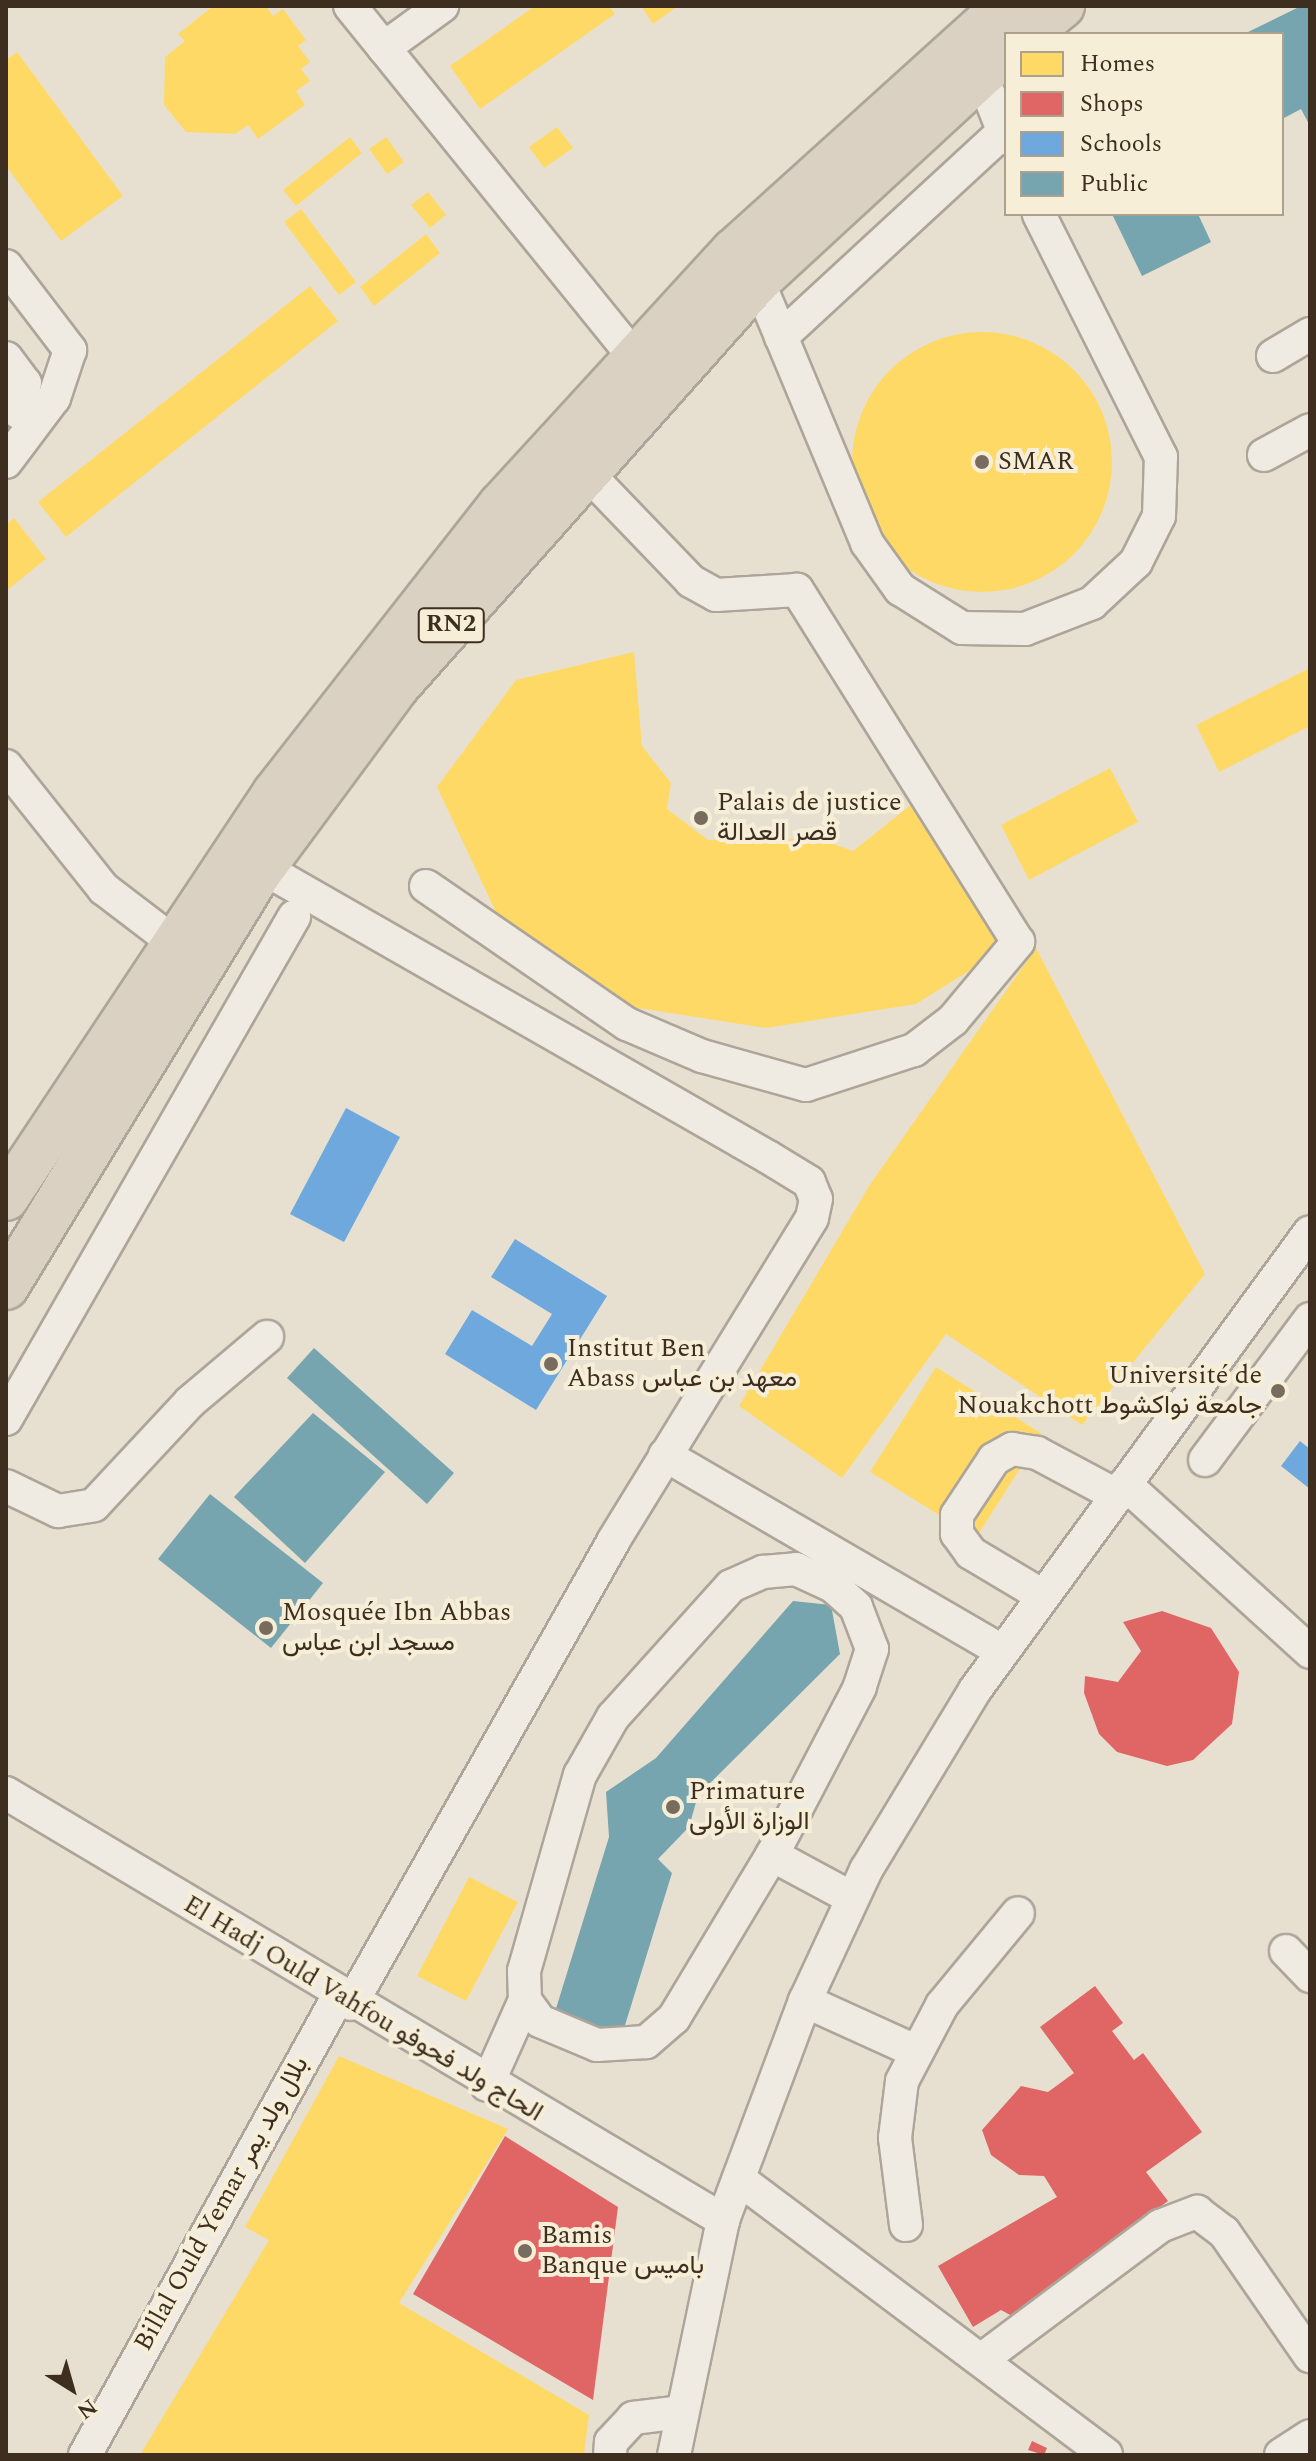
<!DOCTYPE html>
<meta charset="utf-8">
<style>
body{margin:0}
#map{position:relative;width:1316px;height:2461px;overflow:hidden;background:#e7e0d1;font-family:Spectral,Vazirmatn,serif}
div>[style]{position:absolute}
.homes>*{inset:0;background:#ffd966}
.round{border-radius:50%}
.shops>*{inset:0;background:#e06666}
.schools>*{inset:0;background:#6fa8dc}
.public>*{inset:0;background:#76a5af}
.roads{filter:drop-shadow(2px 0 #ada599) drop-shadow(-2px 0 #ada599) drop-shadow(0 2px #ada599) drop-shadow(0 -2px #ada599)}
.minor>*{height:32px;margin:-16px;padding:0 16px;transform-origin:16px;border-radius:16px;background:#efebe3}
.highway>*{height:44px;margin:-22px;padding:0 22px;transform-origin:22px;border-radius:22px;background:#dad1c2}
.dots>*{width:22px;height:22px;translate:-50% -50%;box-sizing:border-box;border:4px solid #f7eed8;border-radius:50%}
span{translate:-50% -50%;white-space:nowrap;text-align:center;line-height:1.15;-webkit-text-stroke:8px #f7eed8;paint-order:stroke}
.shield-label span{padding:2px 6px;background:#f7eed8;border:2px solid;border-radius:6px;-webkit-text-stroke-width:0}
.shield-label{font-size:24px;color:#3d2e20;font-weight:700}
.poi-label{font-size:26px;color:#3d2e20}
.left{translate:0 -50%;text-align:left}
.right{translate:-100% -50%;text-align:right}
.street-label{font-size:26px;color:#3d2e20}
.frame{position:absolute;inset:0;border:8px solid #3d2e20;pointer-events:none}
.legend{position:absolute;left:1004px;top:32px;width:280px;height:184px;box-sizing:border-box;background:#f7eed8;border:2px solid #ada18e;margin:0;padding:10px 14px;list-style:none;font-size:24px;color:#3d2e20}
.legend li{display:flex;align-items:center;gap:16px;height:40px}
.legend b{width:40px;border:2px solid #ada18e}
.north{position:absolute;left:32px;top:2349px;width:80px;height:80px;-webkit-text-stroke:6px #f7eed8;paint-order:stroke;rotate:143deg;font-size:22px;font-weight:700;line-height:32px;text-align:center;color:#3d2e20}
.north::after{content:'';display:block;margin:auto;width:28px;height:36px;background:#3d2e20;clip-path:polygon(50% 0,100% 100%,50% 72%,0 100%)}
</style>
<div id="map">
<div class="homes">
<div style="clip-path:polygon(213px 6px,266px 6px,273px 16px,283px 9px,306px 40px,298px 46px,310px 62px,301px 69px,310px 81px,296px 91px,305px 105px,258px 139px,248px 125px,235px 134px,186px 132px,164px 105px,165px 57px,185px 41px,178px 34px)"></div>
<div style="clip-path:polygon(535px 6px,609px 6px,615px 14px,480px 109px,450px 66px)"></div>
<div style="clip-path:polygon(641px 6px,678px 6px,653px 24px)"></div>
<div style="clip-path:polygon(17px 52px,123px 196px,61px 241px,6px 166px,6px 60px)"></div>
<div style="clip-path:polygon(557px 127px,573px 148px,544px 168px,529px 147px)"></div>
<div style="clip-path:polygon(350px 137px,362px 153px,296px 206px,283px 190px)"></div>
<div style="clip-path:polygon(386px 137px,404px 162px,387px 174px,369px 149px)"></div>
<div style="clip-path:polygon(428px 192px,446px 215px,430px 228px,411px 205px)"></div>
<div style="clip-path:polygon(301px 209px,356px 282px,339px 295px,284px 222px)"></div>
<div style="clip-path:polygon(426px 234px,440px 253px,374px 306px,360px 287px)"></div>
<div style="clip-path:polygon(310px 286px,338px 321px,66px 537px,38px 502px)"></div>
<div class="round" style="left:852px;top:332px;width:260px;height:260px"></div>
<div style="clip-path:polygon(14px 518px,46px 559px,6px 591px,6px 525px)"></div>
<div style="clip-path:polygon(634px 652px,642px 746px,671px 783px,667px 809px,708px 840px,820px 839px,853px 851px,917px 800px,1009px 946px,916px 1004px,766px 1028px,619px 1005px,503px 927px,437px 787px,516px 680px)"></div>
<div style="clip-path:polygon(1310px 668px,1310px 726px,1219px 772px,1196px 725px)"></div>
<div style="clip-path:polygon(1110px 768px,1138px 822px,1029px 880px,1001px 825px)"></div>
<div style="clip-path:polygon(1036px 948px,1205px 1274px,1082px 1425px,946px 1334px,842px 1478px,739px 1406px,869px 1186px)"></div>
<div style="clip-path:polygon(936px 1367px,1042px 1434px,976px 1538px,870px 1472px)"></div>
<div style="clip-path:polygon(469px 1877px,518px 1902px,466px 2001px,417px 1976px)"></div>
<div style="clip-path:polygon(339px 2056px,508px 2129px,399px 2303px,589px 2415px,584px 2455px,140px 2455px,269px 2240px,245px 2227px)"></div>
</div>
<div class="shops">
<div style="clip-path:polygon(1162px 1611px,1211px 1628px,1239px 1672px,1232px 1724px,1193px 1760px,1167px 1766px,1117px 1752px,1099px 1734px,1084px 1693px,1085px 1676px,1118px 1682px,1141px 1651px,1123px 1622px)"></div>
<div style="clip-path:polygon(1095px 1986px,1123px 2023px,1112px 2031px,1134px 2060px,1143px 2053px,1202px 2132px,1146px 2172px,1168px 2201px,1012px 2316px,1001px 2310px,973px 2327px,938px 2266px,1057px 2197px,1044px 2176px,1019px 2175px,991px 2155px,982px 2130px,1021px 2086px,1048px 2092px,1074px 2073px,1040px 2027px)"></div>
<div style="clip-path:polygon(505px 2136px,618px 2207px,593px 2400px,413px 2294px)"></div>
<div style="clip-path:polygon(1032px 2441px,1047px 2448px,1044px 2455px,1028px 2450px)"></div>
</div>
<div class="schools">
<div style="clip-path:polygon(346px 1108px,400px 1137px,344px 1242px,290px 1214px)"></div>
<div style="clip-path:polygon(515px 1239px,607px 1296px,536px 1410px,445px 1354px,472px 1310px,532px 1346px,552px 1314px,491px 1277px)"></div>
<div style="clip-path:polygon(1300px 1441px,1310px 1449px,1310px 1489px,1281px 1466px)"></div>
</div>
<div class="public">
<div style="clip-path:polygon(1301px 6px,1310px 6px,1310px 126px,1301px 109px,1282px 119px,1282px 34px,1244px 34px)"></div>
<div style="clip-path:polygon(1112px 214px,1198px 214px,1211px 242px,1142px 276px)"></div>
<div style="clip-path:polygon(314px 1348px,454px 1473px,427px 1504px,287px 1378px)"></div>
<div style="clip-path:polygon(313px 1413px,385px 1472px,305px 1563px,234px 1497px)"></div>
<div style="clip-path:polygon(210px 1494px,323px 1583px,271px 1648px,158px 1559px)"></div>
<div style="clip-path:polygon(793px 1601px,831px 1605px,840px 1654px,698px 1795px,689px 1827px,658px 1859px,672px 1873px,622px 2035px,554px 2015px,609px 1837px,606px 1792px,656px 1758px)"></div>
</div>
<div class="roads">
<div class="minor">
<div style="left:350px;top:6px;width:450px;rotate:51deg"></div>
<div style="left:384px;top:48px;width:72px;rotate:-35.9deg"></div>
<div style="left:981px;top:74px;width:69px;rotate:68.7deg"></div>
<div style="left:6px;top:266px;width:106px;rotate:52.7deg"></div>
<div style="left:70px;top:350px;width:51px;rotate:108.4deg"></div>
<div style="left:54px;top:398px;width:80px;rotate:126.9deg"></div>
<div style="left:758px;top:281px;width:284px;rotate:67.4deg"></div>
<div style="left:867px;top:543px;width:57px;rotate:54.3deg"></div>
<div style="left:900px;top:589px;width:73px;rotate:32.2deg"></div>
<div style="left:962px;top:628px;width:63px;rotate:0.9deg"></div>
<div style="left:1025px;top:629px;width:72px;rotate:-21.2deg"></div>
<div style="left:1092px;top:603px;width:60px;rotate:-43deg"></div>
<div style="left:1136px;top:562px;width:51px;rotate:-63.4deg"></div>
<div style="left:1159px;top:516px;width:59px;rotate:-88.1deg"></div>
<div style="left:1161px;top:457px;width:272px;rotate:-116.7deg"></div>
<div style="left:781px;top:337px;width:302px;rotate:-42.7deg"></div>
<div style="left:1273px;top:356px;width:43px;rotate:-30.7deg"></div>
<div style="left:6px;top:358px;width:31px;rotate:53deg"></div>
<div style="left:25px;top:383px;width:30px;rotate:102deg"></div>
<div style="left:1264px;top:455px;width:52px;rotate:-28.5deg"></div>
<div style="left:6px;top:766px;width:157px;rotate:51.5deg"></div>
<div style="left:104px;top:889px;width:111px;rotate:37.3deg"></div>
<div style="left:244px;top:857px;width:604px;rotate:29.79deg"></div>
<div style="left:768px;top:1157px;width:48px;rotate:31.4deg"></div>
<div style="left:809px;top:1182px;width:18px;rotate:68deg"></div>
<div style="left:816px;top:1199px;width:19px;rotate:102deg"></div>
<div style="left:812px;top:1218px;width:380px;rotate:121.6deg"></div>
<div style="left:613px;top:1542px;width:531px;rotate:119.56deg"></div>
<div style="left:426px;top:886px;width:244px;rotate:34.5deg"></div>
<div style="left:627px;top:1024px;width:82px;rotate:23.1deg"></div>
<div style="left:702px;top:1056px;width:108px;rotate:15.6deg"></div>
<div style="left:806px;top:1085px;width:114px;rotate:-18deg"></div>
<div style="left:914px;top:1050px;width:49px;rotate:-37.6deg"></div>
<div style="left:953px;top:1020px;width:102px;rotate:-50.2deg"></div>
<div style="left:1018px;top:942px;width:416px;rotate:-122.1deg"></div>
<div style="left:797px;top:590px;width:81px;rotate:176.5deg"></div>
<div style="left:716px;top:595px;width:29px;rotate:-151deg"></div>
<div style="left:691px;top:581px;width:153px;rotate:-133.9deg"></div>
<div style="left:6px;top:1419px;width:579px;rotate:-60.16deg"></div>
<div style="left:665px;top:1455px;width:390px;rotate:30.2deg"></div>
<div style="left:1205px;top:1460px;width:176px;rotate:-53.3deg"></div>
<div style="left:1125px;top:1484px;width:250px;rotate:42.2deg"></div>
<div style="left:6px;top:1486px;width:58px;rotate:25.7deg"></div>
<div style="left:58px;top:1511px;width:36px;rotate:-9deg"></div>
<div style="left:94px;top:1505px;width:141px;rotate:-47deg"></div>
<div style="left:190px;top:1402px;width:101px;rotate:-40.2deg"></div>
<div style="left:1043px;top:1596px;width:84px;rotate:-149.2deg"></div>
<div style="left:971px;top:1553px;width:24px;rotate:-126deg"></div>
<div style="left:957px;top:1534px;width:19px;rotate:-90deg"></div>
<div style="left:957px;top:1515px;width:67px;rotate:-56.5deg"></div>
<div style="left:994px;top:1459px;width:21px;rotate:-29deg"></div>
<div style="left:1012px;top:1449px;width:25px;rotate:9deg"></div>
<div style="left:1037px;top:1453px;width:89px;rotate:28deg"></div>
<div style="left:6px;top:1793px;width:835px;rotate:30.78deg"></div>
<div style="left:772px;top:1855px;width:91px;rotate:28.3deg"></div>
<div style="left:1286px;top:1951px;width:35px;rotate:46deg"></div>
<div style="left:805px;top:2001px;width:121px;rotate:24.4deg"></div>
<div style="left:487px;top:2085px;width:93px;rotate:-65.9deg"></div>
<div style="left:525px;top:2000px;width:29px;rotate:-92deg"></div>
<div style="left:524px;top:1971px;width:204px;rotate:-74.1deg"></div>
<div style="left:580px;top:1775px;width:67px;rotate:-60.4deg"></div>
<div style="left:613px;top:1717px;width:176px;rotate:-48deg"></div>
<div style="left:731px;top:1586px;width:35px;rotate:-24deg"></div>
<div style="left:763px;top:1572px;width:33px;rotate:-5deg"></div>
<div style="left:796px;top:1569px;width:41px;rotate:24.7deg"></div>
<div style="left:833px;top:1586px;width:31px;rotate:42deg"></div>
<div style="left:856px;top:1607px;width:45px;rotate:69.1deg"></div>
<div style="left:872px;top:1649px;width:40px;rotate:108deg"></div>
<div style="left:860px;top:1687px;width:190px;rotate:117.6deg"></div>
<div style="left:772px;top:1855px;width:190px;rotate:121deg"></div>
<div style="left:674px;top:2018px;width:37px;rotate:139deg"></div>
<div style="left:646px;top:2042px;width:49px;rotate:176.5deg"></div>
<div style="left:597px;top:2045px;width:62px;rotate:-157.2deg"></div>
<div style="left:540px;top:2021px;width:26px;rotate:-126deg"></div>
<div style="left:739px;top:2179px;width:459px;rotate:36.9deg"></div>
<div style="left:906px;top:2225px;width:88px;rotate:-97.2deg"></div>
<div style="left:895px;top:2138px;width:57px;rotate:-83deg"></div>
<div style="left:902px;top:2081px;width:86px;rotate:-62.2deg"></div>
<div style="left:942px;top:2005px;width:119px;rotate:-50.4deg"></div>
<div style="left:981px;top:2360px;width:224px;rotate:-36.8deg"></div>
<div style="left:1160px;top:2226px;width:40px;rotate:-21deg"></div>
<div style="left:1197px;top:2212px;width:34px;rotate:37deg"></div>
<div style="left:1224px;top:2232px;width:151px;rotate:55.3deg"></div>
<div style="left:85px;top:2455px;width:523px;rotate:-61.08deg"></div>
<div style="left:610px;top:2455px;width:13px;rotate:-86deg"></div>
<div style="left:611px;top:2442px;width:33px;rotate:-47deg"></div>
<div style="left:633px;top:2418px;width:48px;rotate:-7.1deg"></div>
<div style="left:674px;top:2455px;width:240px;rotate:-78.2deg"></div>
<div style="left:723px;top:2220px;width:234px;rotate:-69.5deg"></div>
<div style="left:805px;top:2001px;width:145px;rotate:-65deg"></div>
<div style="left:866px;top:1870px;width:210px;rotate:-58.8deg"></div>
<div style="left:975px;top:1690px;width:567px;rotate:-53.82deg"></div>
<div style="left:1281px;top:2455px;width:35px;rotate:-33deg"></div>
</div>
<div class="highway">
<div style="left:1027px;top:34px;width:45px;rotate:-38.7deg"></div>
<div style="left:6px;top:1198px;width:486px;rotate:-56.4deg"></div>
<div style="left:275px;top:793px;width:366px;rotate:-51.9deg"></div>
<div style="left:501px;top:505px;width:345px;rotate:-47.5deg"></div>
<div style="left:734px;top:251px;width:365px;rotate:-42.1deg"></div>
<div style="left:6px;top:1287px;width:489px;rotate:-58.6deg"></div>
<div style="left:261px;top:870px;width:230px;rotate:-53.5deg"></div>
<div style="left:398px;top:685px;width:541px;rotate:-48.3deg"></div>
<div style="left:758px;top:281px;width:338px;rotate:-42.7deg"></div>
</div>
</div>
<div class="dots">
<div style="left:982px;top:462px;background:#786c5e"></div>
<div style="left:701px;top:818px;background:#786c5e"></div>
<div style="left:551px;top:1364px;background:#786c5e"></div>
<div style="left:1278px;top:1391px;background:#786c5e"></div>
<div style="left:266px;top:1628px;background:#786c5e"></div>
<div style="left:673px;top:1807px;background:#786c5e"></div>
<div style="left:525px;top:2251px;background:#786c5e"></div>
</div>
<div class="shield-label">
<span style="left:451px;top:625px">RN2</span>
</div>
<div class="poi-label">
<span class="left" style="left:998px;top:462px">SMAR</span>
<span class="left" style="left:717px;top:818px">Palais de justice<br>قصر العدالة</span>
<span class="left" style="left:567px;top:1364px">Institut Ben<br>Abass معهد بن عباس</span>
<span class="right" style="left:1262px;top:1391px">Université de<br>Nouakchott جامعة نواكشوط</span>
<span class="left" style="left:282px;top:1628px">Mosquée Ibn Abbas<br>مسجد ابن عباس</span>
<span class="left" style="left:689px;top:1807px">Primature<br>الوزارة الأولى</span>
<span class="left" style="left:541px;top:2251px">Bamis<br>Banque باميس</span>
</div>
<div class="street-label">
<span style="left:363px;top:2009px;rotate:31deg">El Hadj Ould Vahfou الحاج ولد فحوفو</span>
<span style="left:222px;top:2204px;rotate:-61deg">Billal Ould Yemar بلال ولد يمر</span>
</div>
<div class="frame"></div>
<ul class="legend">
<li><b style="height:22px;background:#ffd966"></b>Homes</li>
<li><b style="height:22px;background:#e06666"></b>Shops</li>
<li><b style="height:22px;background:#6fa8dc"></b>Schools</li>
<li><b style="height:22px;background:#76a5af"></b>Public</li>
</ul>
<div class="north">N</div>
</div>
